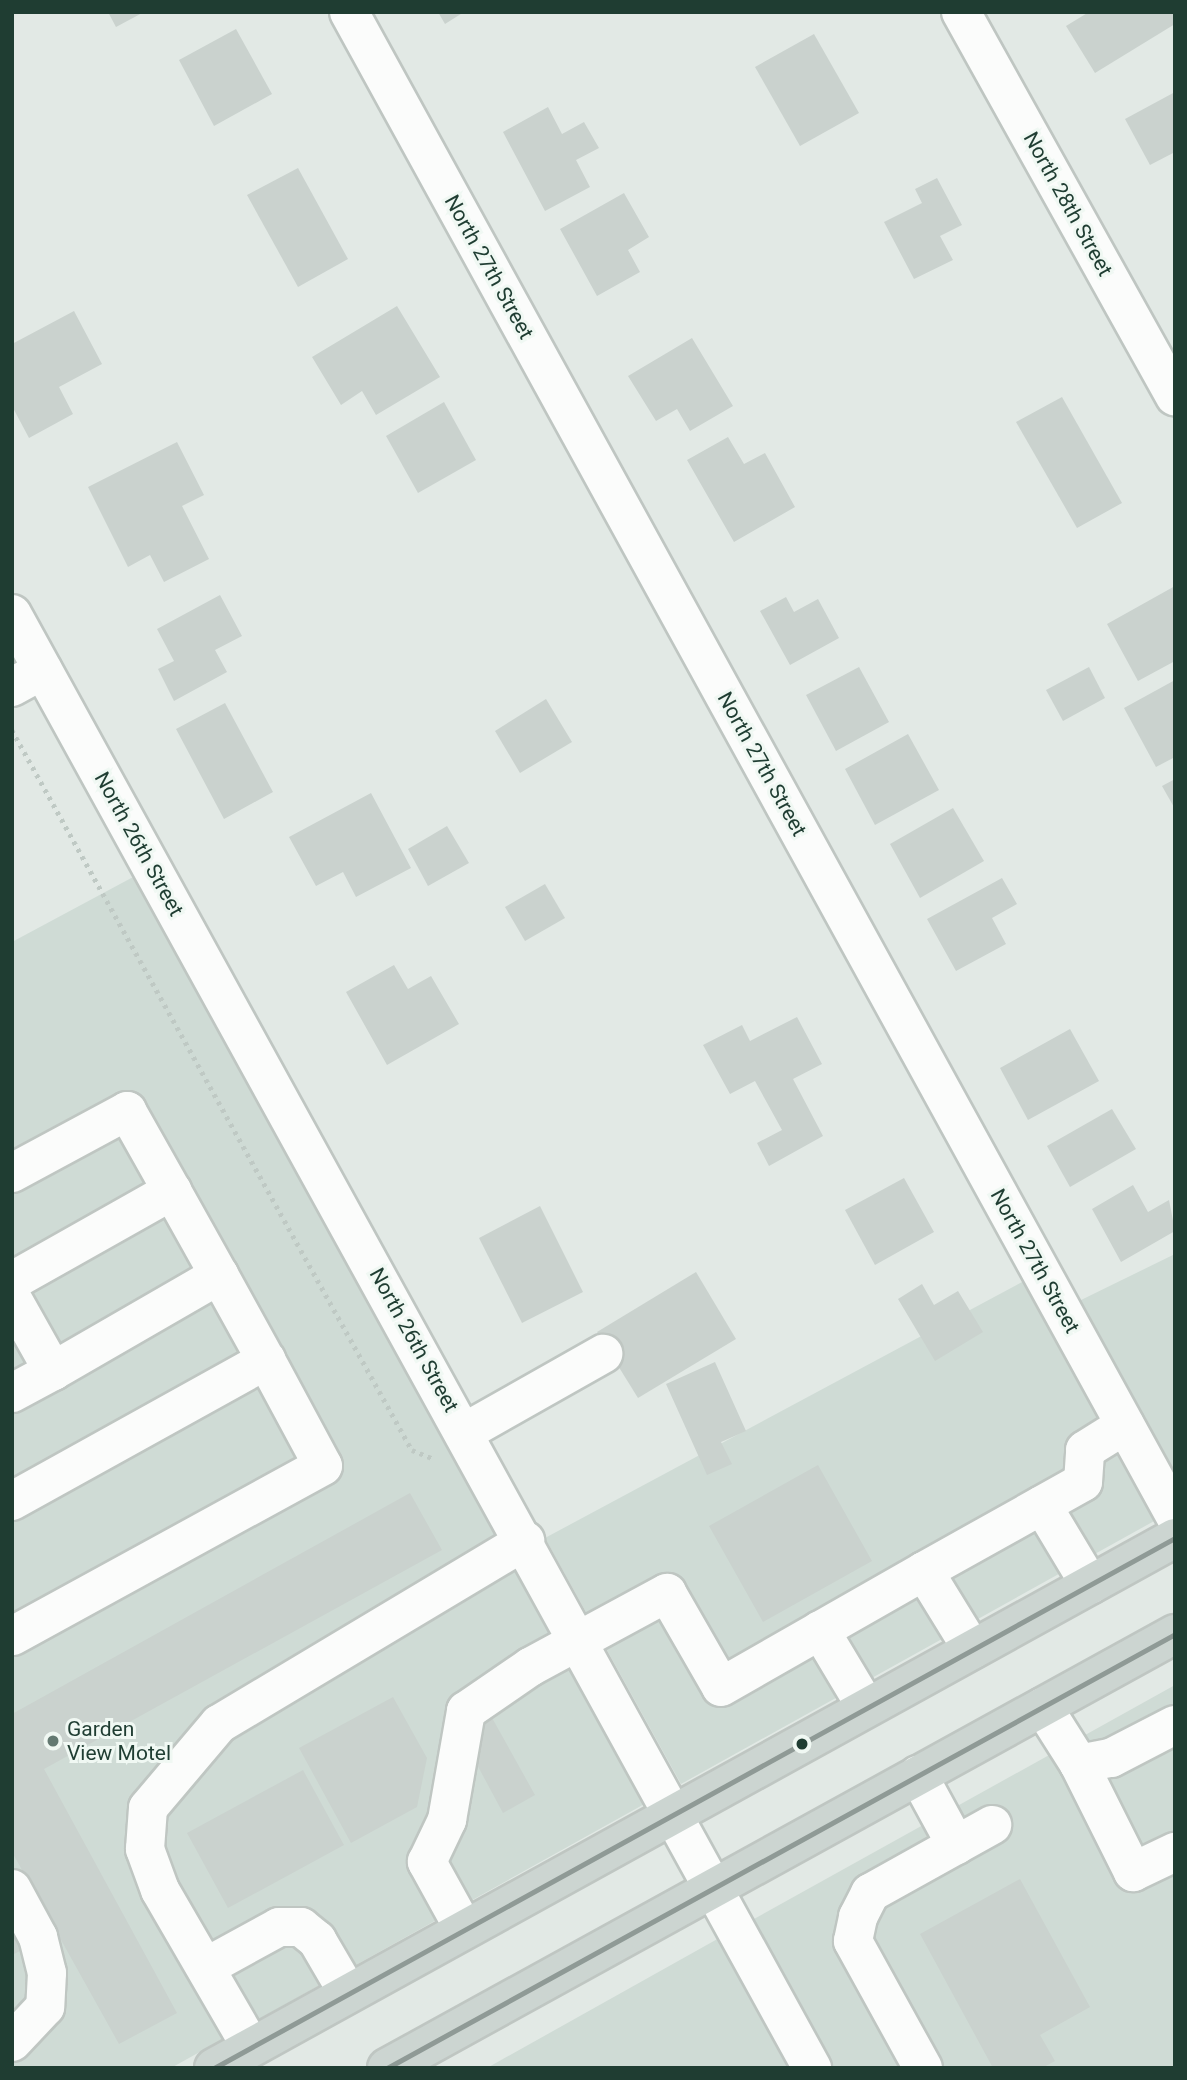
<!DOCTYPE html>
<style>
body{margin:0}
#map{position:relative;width:1187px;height:2080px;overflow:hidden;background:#e2e9e5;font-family:Roboto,sans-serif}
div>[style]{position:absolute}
.built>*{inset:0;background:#cfdbd5}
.building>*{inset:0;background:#cad2ce}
.path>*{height:4.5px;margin-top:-2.25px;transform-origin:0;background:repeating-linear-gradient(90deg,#bfc9c4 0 3.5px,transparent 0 8.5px)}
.roads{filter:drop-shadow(2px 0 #bfc6c2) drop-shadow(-2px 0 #bfc6c2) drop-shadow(0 2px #bfc6c2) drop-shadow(0 -2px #bfc6c2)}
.minor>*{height:38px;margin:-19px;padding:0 19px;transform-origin:19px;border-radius:19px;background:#fbfcfb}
.major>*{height:38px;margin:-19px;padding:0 19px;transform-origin:19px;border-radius:19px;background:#ccd5d1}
.bus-1>*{height:5px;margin:-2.5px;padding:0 2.5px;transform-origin:2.5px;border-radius:2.5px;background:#8f9a96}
.dots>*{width:19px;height:19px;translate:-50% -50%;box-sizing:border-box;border:4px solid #f0f8f3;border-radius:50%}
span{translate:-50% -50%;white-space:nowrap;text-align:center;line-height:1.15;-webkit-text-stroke:6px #f0f8f3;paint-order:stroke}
.street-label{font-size:21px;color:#1f3d32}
.poi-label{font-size:21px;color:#1f3d32}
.left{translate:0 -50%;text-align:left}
.frame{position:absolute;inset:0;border:14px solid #1f3d32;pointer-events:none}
</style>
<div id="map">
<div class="built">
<div style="clip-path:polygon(135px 876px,648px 1802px,171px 2068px,12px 2068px,12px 942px)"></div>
<div style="clip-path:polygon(1175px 1254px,1175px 1476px,1079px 1301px)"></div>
<div style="clip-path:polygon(1024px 1281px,1156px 1520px,681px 1784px,545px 1538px)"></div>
<div style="clip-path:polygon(1175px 1685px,1175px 2068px,834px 2068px,754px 1919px)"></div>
<div style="clip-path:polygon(721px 1937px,791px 2068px,487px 2068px)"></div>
</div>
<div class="building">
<div style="clip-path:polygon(108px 12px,144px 12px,116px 27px)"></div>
<div style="clip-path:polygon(438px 12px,464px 12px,445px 24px)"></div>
<div style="clip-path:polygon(1089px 12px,1175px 12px,1175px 24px,1095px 73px,1066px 26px)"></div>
<div style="clip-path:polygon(236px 29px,272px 94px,214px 126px,179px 60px)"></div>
<div style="clip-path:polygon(814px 34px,859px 113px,800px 146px,755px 67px)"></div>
<div style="clip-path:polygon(1175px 92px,1175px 152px,1150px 165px,1125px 119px)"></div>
<div style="clip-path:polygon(548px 107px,562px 134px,584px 122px,599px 148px,576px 160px,590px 187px,545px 211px,503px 132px)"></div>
<div style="clip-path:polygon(298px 168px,348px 259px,298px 287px,247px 195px)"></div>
<div style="clip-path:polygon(937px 178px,962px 225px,940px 236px,953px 260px,914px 279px,884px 222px,922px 203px,915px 189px)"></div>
<div style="clip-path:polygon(624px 193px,649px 237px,628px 250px,640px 272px,597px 296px,560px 229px)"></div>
<div style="clip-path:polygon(397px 306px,440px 377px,376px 415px,362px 391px,341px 405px,312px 357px)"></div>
<div style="clip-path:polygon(74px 311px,102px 364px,59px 387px,73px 414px,29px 438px,12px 406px,12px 344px)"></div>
<div style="clip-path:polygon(692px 338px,733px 406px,690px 431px,677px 409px,656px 421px,628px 376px)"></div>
<div style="clip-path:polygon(1062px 397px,1122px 503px,1077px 528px,1016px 422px)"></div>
<div style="clip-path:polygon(444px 402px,476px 460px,418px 493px,386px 436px)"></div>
<div style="clip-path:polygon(728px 437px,744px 464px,765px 453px,795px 507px,734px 542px,687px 460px)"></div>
<div style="clip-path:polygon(177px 442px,204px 495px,182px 506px,209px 559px,164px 582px,150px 555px,128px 567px,88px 487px)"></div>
<div style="clip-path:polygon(1175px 586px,1175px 661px,1138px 681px,1107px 624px)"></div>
<div style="clip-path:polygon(220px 595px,242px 636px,215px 650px,227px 672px,174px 701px,158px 669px,174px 661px,157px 629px)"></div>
<div style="clip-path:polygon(786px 597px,794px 612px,818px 599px,839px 638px,790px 665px,760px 611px)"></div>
<div style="clip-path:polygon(859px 667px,889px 722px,836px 751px,806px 695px)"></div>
<div style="clip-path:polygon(1089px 667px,1105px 698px,1063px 721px,1046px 690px)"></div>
<div style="clip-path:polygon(1175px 680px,1175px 757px,1156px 767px,1124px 708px)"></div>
<div style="clip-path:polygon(546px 699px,572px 742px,520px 773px,495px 731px)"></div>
<div style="clip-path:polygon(225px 703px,273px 792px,224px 819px,176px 729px)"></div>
<div style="clip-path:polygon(908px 734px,939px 790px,875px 825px,845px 769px)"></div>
<div style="clip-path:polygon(1175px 779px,1175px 809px,1162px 786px)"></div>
<div style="clip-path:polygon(371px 793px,411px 868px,356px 897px,343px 872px,316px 886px,289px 837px)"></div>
<div style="clip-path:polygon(953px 808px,984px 861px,920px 898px,890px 844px)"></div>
<div style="clip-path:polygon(447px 826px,469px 863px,428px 886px,408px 849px)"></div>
<div style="clip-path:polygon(1002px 878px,1017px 904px,992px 918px,1006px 944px,956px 971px,927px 919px)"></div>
<div style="clip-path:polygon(545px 884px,565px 918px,525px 941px,505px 907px)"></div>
<div style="clip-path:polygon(394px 965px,408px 989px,431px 976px,459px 1024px,387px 1065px,346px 992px)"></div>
<div style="clip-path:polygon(797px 1017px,822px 1064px,793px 1079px,823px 1136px,769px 1166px,757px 1143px,782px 1130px,755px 1081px,730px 1094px,703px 1045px,742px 1025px,750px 1041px)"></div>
<div style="clip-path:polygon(1070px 1029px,1099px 1081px,1028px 1120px,1000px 1068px)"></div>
<div style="clip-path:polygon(1112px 1109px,1136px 1149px,1070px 1187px,1047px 1146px)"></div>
<div style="clip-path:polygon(904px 1178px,934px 1232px,875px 1265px,845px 1210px)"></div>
<div style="clip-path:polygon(1133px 1185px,1148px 1212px,1169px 1200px,1175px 1231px,1121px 1262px,1092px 1209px)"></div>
<div style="clip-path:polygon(540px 1206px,583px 1292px,522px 1323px,479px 1238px)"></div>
<div style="clip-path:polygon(696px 1272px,736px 1339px,638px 1398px,597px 1332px)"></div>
<div style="clip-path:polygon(922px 1284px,934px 1305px,958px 1291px,983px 1332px,935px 1361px,898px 1299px)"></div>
<div style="clip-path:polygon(715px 1362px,746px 1431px,721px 1442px,732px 1464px,707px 1475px,666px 1384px)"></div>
<div style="clip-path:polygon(818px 1465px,872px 1561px,763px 1622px,709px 1526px)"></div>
<div style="clip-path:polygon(410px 1493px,442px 1550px,44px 1769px,177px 2013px,119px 2044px,12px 1852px,12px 1714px)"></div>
<div style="clip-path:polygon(393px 1697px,427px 1758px,417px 1807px,351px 1843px,299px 1748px)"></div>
<div style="clip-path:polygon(491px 1716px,535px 1795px,503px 1813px,460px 1733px)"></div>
<div style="clip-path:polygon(303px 1770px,344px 1845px,228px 1908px,187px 1833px)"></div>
<div style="clip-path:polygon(1020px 1879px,1090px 2007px,1040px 2035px,1055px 2061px,1042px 2068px,993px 2068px,920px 1934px)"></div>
<div style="clip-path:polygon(12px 1931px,22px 1950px,12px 1955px)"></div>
</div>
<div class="path">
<div style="left:12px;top:730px;width:824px;rotate:60.95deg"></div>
<div style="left:412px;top:1450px;width:22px;rotate:22deg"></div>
</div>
<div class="roads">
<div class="minor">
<div style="left:349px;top:12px;width:1716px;rotate:61.22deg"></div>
<div style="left:961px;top:12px;width:440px;rotate:60.9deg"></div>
<div style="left:12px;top:614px;width:1660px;rotate:61.18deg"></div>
<div style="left:12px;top:687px;width:35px;rotate:-29deg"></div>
<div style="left:12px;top:1173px;width:131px;rotate:-28.3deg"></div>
<div style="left:127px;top:1111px;width:92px;rotate:60.6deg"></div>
<div style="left:12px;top:1281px;width:184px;rotate:-29.4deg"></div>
<div style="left:172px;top:1191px;width:96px;rotate:60.8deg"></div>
<div style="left:12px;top:1298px;width:84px;rotate:60.7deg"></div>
<div style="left:53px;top:1371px;width:47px;rotate:151.8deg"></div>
<div style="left:53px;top:1371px;width:192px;rotate:-30deg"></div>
<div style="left:219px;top:1275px;width:97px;rotate:61.1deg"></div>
<div style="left:465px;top:1432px;width:159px;rotate:-29.5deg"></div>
<div style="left:12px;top:1501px;width:291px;rotate:-29deg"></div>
<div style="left:266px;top:1360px;width:120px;rotate:61.7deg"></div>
<div style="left:323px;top:1466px;width:354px;rotate:151.3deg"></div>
<div style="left:1042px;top:1505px;width:93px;rotate:59deg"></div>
<div style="left:924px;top:1571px;width:182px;rotate:-29.2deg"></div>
<div style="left:1083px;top:1482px;width:32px;rotate:-86deg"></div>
<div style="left:1085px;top:1450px;width:47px;rotate:-32deg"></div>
<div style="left:820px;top:1630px;width:90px;rotate:59.1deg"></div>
<div style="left:1043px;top:1707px;width:67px;rotate:57.7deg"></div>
<div style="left:1079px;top:1764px;width:33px;rotate:-11deg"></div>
<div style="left:1111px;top:1758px;width:72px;rotate:-27.3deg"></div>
<div style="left:1079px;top:1764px;width:121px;rotate:63.4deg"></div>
<div style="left:1133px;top:1872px;width:47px;rotate:-25.5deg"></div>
<div style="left:918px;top:1775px;width:80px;rotate:61.5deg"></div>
<div style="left:12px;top:1889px;width:55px;rotate:61.6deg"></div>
<div style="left:38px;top:1937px;width:37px;rotate:76deg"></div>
<div style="left:47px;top:1973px;width:34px;rotate:93deg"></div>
<div style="left:45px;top:2007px;width:48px;rotate:133.3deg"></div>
<div style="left:464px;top:1929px;width:77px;rotate:-118.9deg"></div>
<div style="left:427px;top:1862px;width:47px;rotate:-64.5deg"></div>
<div style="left:447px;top:1820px;width:111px;rotate:-80.1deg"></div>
<div style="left:466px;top:1711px;width:78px;rotate:-34.5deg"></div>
<div style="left:530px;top:1667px;width:156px;rotate:-28.4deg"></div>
<div style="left:667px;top:1593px;width:108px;rotate:60.1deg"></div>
<div style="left:721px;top:1687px;width:234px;rotate:-29.7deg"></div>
<div style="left:924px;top:1571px;width:92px;rotate:58.4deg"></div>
<div style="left:206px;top:1967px;width:83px;rotate:-28.7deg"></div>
<div style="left:279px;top:1927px;width:22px"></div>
<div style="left:301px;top:1927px;width:21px;rotate:39deg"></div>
<div style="left:317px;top:1940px;width:61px;rotate:59.7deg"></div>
<div style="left:251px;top:2047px;width:181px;rotate:-120.1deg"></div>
<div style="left:160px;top:1890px;width:44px;rotate:-110.1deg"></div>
<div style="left:145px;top:1849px;width:41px;rotate:-85.8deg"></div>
<div style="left:148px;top:1808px;width:110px;rotate:-49.8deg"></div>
<div style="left:219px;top:1724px;width:357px;rotate:-30.9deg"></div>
<div style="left:923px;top:2068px;width:145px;rotate:-118.9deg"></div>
<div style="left:853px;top:1941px;width:25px;rotate:-78deg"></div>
<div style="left:858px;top:1917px;width:27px;rotate:-63deg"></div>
<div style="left:870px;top:1893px;width:140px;rotate:-29.1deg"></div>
</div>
<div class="major">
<div style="left:214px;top:2068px;width:1097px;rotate:-28.88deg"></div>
<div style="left:387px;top:2068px;width:900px;rotate:-28.84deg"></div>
</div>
</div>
<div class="bus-1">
<div style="left:214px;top:2068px;width:1097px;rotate:-28.88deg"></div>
<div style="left:387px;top:2068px;width:900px;rotate:-28.84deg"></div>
</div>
<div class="dots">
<div style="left:53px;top:1741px;background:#637971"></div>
<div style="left:802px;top:1744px;background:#1f3d32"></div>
</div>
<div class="street-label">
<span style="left:1068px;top:204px;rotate:61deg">North 28th Street</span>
<span style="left:489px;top:267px;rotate:61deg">North 27th Street</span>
<span style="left:762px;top:764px;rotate:61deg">North 27th Street</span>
<span style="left:139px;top:844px;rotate:61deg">North 26th Street</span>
<span style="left:1035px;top:1261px;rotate:61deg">North 27th Street</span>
<span style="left:414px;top:1340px;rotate:61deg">North 26th Street</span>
</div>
<div class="poi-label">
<span class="left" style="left:67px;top:1741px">Garden<br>View Motel</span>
</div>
<div class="frame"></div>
</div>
